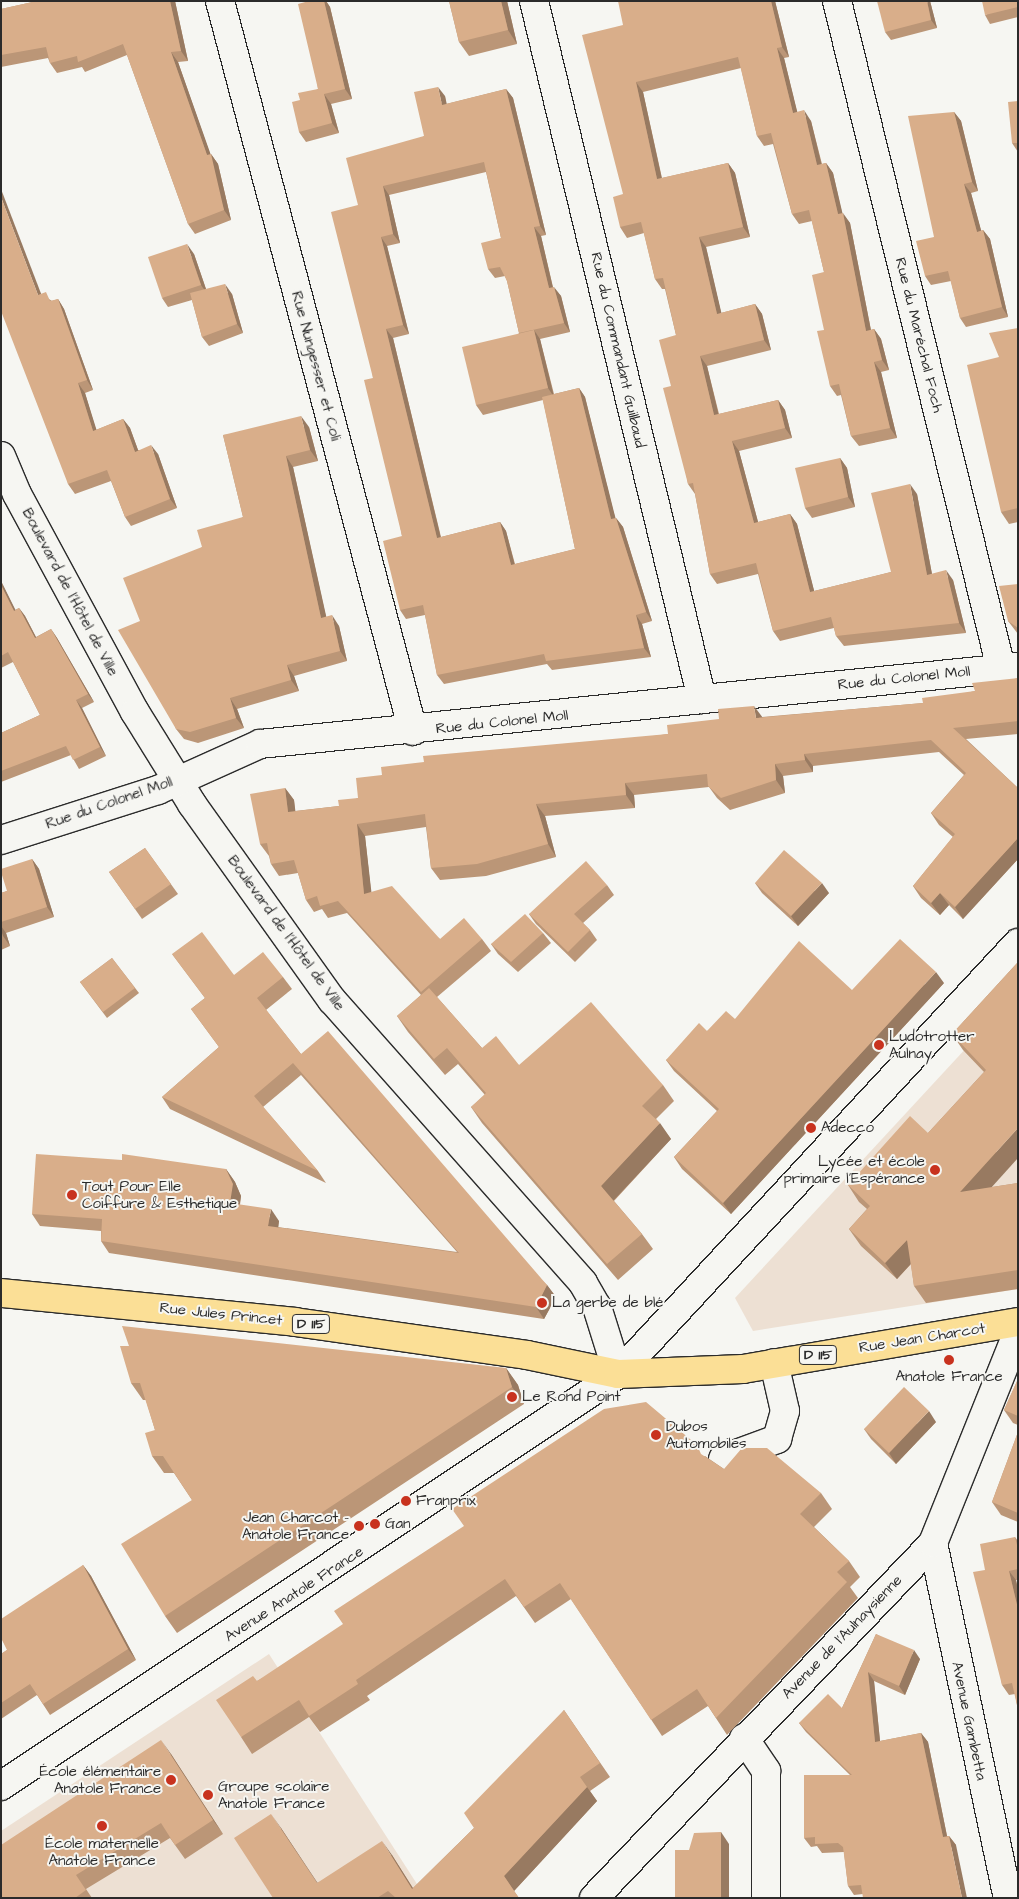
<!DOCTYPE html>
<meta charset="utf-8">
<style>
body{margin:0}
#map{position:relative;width:1019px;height:1899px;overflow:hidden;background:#f6f6f2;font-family:"Architects Daughter",sans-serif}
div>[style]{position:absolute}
.built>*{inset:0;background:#ede0d3}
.roads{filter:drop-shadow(1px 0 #2b2b2b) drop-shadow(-1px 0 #2b2b2b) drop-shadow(0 1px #2b2b2b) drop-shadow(0 -1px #2b2b2b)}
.minor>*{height:28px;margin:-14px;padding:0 14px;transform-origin:14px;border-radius:14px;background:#f6f6f2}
.major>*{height:28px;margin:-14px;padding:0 14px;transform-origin:14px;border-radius:14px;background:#fbdf96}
.wall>*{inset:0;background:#bb9677}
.shaded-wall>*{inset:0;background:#987a61}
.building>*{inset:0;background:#d9ae8a}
.dots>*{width:14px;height:14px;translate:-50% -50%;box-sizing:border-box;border:2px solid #f6f6f2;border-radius:50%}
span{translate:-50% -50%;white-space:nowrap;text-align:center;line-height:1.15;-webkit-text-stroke:4px #f6f6f2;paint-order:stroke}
.shield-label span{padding:1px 4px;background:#f6f6f2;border:1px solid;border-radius:4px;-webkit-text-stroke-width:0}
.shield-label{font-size:14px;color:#2b2b2b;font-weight:700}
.street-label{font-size:15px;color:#2b2b2b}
.poi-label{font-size:15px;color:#2b2b2b}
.left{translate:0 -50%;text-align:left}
.right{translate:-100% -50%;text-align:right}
.frame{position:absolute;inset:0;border:2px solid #2b2b2b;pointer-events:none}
</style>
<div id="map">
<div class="built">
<div style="clip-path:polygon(1018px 992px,1018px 1289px,753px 1331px,735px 1298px)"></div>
<div style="clip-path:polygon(269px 1654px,426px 1898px,1px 1898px,1px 1831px)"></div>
</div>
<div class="roads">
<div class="minor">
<div style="left:220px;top:1px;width:755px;rotate:75.19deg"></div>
<div style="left:534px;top:1px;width:718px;rotate:76.47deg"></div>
<div style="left:837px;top:1px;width:687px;rotate:76.19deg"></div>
<div style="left:1px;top:456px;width:41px;rotate:67.2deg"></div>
<div style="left:17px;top:494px;width:248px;rotate:61.6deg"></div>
<div style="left:135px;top:712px;width:108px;rotate:58.2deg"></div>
<div style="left:192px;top:804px;width:241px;rotate:54.5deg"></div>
<div style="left:332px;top:1000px;width:378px;rotate:48.4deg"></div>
<div style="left:583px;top:1283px;width:28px;rotate:60deg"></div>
<div style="left:597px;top:1307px;width:70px;rotate:72.6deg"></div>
<div style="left:1px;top:840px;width:165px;rotate:-17.7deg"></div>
<div style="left:158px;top:790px;width:112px;rotate:-24.3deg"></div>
<div style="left:260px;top:744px;width:762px;rotate:-5.8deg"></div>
<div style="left:723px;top:1459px;width:58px;rotate:-20.3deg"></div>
<div style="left:777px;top:1439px;width:29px;rotate:-74deg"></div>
<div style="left:785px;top:1411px;width:49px;rotate:-102.9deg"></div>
<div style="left:933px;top:1543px;width:363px;rotate:78.1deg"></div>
<div style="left:744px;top:1738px;width:40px;rotate:56deg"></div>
<div style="left:766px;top:1771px;width:127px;rotate:90deg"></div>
<div style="left:1px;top:1786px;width:742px;rotate:-33.73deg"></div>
<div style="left:618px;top:1374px;width:588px;rotate:-47.14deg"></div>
<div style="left:594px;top:1898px;width:491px;rotate:-46.3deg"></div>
<div style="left:933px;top:1543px;width:227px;rotate:-68.1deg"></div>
</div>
<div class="major">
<div style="left:1px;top:1293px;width:295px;rotate:5.6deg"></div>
<div style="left:295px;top:1322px;width:234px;rotate:8.1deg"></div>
<div style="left:527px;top:1355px;width:93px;rotate:11.8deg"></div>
<div style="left:618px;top:1374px;width:125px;rotate:-2.3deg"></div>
<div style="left:743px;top:1369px;width:279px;rotate:-9.7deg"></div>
</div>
</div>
<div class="wall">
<div style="clip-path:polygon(37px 1px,175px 1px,188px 61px,178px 62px,210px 154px,211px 154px,218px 164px,231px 220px,195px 234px,188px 224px,127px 55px,85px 72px,82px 67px,57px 73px,50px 63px,48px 58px,1px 67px,1px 9px)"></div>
<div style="clip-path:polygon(309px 1px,326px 1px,330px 7px,352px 99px,331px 104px,339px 133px,306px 142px,299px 132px,300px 100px,318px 89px)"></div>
<div style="clip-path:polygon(449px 1px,507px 1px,517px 44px,469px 56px,459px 42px)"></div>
<div style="clip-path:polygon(775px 1px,789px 57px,784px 58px,797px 112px,811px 121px,822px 164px,826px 163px,833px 173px,842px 213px,850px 223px,871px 330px,874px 329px,881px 339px,889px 370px,881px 372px,897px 438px,859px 446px,851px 436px,841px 395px,837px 396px,830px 386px,824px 330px,824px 272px,812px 221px,799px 224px,792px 214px,773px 144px,764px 146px,757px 136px,741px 68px,643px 92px,662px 178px,728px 163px,735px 173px,750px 237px,706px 247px,721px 313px,755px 304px,762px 314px,771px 350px,707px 366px,719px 414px,778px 400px,785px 410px,792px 438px,739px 451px,758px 522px,790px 514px,797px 524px,814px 591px,891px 572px,917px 494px,932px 574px,953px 580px,966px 633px,844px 646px,836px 636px,834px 628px,780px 641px,773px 631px,758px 574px,717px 584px,710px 574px,695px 494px,688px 484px,671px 386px,676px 335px,665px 289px,662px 289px,655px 279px,644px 233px,627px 238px,620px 227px,623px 194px,623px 25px)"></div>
<div style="clip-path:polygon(930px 1px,937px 28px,891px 40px,885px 32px)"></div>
<div style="clip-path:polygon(1018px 1px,1018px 17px,990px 24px,985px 15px)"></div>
<div style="clip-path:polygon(evenodd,506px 89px,513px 98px,546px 235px,541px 236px,553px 287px,561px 296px,570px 332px,540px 339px,554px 394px,579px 388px,585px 397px,615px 518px,616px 518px,623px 527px,652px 621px,642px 624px,651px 657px,552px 670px,547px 664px,444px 684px,437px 675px,425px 615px,406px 619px,400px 610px,402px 536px,373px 378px,358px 205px,424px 136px,445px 96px,446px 104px,506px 89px,486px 172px,501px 238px,488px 269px,495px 278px,505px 276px,507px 281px,519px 333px,476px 405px,483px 415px,543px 400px,575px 549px,515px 564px,506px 531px,500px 522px,441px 537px,393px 338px,409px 334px,387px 246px,400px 243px,389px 195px,486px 172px)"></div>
<div style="clip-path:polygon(1018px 101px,1018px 152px,1012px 143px)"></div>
<div style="clip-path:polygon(954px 112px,961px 121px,978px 191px,971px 193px,981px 231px,983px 230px,990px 239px,1008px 317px,966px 327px,960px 318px,951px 281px,931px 285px,925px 276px,934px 237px)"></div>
<div style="clip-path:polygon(194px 254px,206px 289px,232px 294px,243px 333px,209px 346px,202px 337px,192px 300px,168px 307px,162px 298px)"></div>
<div style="clip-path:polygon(41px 294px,52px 301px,58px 299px,64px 309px,93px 390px,85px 393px,96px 430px,123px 419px,130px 428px,138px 450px,158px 454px,177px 508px,131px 526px,125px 517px,111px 481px,75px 494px,68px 484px)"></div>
<div style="clip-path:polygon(1018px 328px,1018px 522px,1009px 524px,1001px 512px,999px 357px)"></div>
<div style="clip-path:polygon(309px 427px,318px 461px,293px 467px,326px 617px,339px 626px,347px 661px,294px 676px,299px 691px,237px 709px,244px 728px,198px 743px,184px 739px,176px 729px,140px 621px,202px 547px,243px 517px,223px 435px)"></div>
<div style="clip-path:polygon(840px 458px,847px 468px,855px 507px,812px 518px,805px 508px)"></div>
<div style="clip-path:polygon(1px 581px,15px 610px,19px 608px,25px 616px,36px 637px,51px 629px,57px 638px,94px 702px,82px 708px,106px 756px,79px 769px,71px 755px,1px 782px,1px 733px,40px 715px,13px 662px,1px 668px)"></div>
<div style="clip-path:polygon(1018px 584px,1018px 634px,1008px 621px)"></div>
<div style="clip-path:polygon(1018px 678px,1018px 734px,966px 739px,1018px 788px,1018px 859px,963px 919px,949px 905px,940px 915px,921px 898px,913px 886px,953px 837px,939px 825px,931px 813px,964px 775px,939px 752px,813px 766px,813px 772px,783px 776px,785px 793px,730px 810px,717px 798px,709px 787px,634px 795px,635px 808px,545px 816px,556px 857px,486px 876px,440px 880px,431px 868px,426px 827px,365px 836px,371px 892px,440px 939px,482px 939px,491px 951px,437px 997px,482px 1048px,519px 1065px,663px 1085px,674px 1101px,656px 1119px,671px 1139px,614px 1201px,642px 1234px,653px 1249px,618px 1280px,482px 1123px,471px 1107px,485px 1095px,458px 1064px,445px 1075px,408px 1032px,397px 1016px,421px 995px,347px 913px,328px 918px,322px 909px,314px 912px,306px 900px,298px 873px,279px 876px,271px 864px,269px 856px,260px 844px,285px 788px,294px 800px,295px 811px,339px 806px,358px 798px,382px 775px,668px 734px,762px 717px,923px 703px,975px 691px)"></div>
<div style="clip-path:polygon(145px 848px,178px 894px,142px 919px,109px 872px)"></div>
<div style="clip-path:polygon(32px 859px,39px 869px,54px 917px,6px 933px,10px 946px,1px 950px,1px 893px,7px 891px)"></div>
<div style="clip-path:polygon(755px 883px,829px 893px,798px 926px,762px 893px)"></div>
<div style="clip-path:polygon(607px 885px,614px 895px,583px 923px,590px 930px,597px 940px,575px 962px,536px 924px,529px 914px)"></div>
<div style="clip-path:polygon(543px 933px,551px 943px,518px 972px,498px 954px,491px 944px)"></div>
<div style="clip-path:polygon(172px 954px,234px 975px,283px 977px,292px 989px,266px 1010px,301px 1054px,547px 1285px,556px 1297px,544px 1319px,109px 1253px,101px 1241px,101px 1231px,40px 1226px,32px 1214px,226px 1169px,235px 1182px,241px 1196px,240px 1205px,279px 1221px,278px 1227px,457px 1252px,301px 1075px,263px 1107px,318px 1171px,326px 1183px,170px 1109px,162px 1097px,219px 1047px,191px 1009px,205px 998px)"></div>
<div style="clip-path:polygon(112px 958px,139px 993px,107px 1018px,80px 982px)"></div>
<div style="clip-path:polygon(1018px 962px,992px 1187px,1018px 1183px,1018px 1289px,926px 1303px,914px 1286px,911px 1264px,897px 1279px,861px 1246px,849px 1229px,867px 1209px,859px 1202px,848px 1185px,928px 1133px,984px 1072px,963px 1050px,952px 1034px)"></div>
<div style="clip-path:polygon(944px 983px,731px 1214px,682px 1169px,674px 1157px,717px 1111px,674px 1071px,666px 1060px,707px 1031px,735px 1019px,852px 990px)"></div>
<div style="clip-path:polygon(506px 1368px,518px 1385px,524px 1404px,177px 1633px,165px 1616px,192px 1500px,174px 1473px,164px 1473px,152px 1456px,155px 1430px,146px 1400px,143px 1400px,131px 1383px)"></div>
<div style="clip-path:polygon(1018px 1379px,1018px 1425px,1013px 1423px,1004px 1410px)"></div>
<div style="clip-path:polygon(936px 1422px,896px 1464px,871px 1439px,864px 1429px)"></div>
<div style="clip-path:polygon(1018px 1432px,1018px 1522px,1001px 1515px,992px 1502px)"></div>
<div style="clip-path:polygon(705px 1456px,724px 1469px,821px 1493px,832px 1509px,814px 1527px,849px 1561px,860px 1577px,850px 1587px,858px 1598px,727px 1735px,708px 1706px,662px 1736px,571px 1599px,535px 1623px,516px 1596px,367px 1696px,370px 1700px,320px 1732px,309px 1717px,252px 1754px,241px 1737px,257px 1681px)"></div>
<div style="clip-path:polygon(1015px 1537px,1018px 1541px,1018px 1580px,1016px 1580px,1018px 1590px,1018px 1710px,1015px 1694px,1009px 1695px,1002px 1685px,985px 1570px)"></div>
<div style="clip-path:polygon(83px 1565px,91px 1576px,136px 1660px,50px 1715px,37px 1695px,1px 1719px,1px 1654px,7px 1650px)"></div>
<div style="clip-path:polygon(876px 1634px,920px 1659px,905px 1695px,874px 1681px,880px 1741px,921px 1733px,928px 1742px,947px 1836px,949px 1836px,956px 1845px,863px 1894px,854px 1895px,848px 1886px,844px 1852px,822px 1853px,817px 1846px,811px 1847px,804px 1838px,850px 1775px,806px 1732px,799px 1723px,842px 1708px)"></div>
<div style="clip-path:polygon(564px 1710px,610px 1777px,590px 1791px,597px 1801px,514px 1891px,519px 1898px,273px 1898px,281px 1828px,317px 1883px,392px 1855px,413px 1888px,474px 1828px)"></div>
<div style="clip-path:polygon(171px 1754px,223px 1834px,185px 1859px,170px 1838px,86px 1889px,92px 1898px,1px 1898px)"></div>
</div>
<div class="shaded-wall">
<div style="clip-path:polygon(170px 1px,175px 1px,188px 61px,181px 51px)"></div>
<div style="clip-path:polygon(324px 1px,326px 1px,330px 7px,352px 99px,345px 89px)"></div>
<div style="clip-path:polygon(501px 1px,507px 1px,517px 44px,508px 30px)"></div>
<div style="clip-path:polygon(771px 1px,775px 1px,789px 57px,782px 47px)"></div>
<div style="clip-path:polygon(927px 1px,930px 1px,937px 28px,931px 20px)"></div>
<div style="clip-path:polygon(777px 48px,784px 58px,800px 123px,793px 113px)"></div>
<div style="clip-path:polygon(171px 52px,178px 62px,213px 161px,211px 154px,218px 164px,231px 220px,224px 210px,207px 155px)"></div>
<div style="clip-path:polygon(636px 82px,643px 92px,664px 189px,657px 179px)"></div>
<div style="clip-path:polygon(438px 87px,445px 96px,449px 114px,442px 105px)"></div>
<div style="clip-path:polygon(506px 89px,513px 98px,546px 235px,540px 226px)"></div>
<div style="clip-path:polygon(324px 94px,331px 104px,339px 133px,332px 123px)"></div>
<div style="clip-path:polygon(804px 110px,811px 121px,824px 175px,817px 165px)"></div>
<div style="clip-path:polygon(954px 112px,961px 121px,978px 191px,972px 182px)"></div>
<div style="clip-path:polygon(728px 163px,735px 173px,750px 237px,743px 227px)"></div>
<div style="clip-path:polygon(826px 163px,833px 173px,845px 224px,838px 214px)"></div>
<div style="clip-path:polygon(964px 184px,971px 193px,984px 241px,977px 232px)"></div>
<div style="clip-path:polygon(383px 186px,389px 195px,400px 243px,393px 234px)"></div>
<div style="clip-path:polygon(1px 189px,45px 304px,38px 295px,1px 197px)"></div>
<div style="clip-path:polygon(843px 213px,850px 223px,873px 341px,866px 331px)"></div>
<div style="clip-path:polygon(534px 227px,541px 236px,555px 297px,549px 288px)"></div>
<div style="clip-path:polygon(983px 230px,990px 239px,1008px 317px,1002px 307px)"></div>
<div style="clip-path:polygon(381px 237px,387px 246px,409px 334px,403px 325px)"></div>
<div style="clip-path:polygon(699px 237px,706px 247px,724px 324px,717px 314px)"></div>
<div style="clip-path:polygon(187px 244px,194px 254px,208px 295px,201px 285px)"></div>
<div style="clip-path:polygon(225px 284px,232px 294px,243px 333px,237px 324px)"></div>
<div style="clip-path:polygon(554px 287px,561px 296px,570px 332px,564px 323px)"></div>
<div style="clip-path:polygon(58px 299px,64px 309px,93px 390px,87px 380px)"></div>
<div style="clip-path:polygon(755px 304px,762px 314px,771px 350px,764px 340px)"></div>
<div style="clip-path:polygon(386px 329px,393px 338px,443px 547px,437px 538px)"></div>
<div style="clip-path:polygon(874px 329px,881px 339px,889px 370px,882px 360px)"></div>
<div style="clip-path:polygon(534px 330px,540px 339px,554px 397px,548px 388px)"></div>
<div style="clip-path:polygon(700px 356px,707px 366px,721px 425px,714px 415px)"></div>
<div style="clip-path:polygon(874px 362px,881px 372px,897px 438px,890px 428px)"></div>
<div style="clip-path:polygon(78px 383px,85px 393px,100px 441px,93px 431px)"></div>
<div style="clip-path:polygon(579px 388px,585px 397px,618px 528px,611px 519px)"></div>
<div style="clip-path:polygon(778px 400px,785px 410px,792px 438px,785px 428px)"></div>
<div style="clip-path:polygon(301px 416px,309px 427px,318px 461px,310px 450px)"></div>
<div style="clip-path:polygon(123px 419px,130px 428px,142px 461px,135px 452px)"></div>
<div style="clip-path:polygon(732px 441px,739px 451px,761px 533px,754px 523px)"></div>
<div style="clip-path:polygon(151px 445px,158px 454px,177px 508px,170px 499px)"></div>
<div style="clip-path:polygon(286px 456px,293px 467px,329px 629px,321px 618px)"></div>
<div style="clip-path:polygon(840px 458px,847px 468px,855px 507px,848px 497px)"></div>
<div style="clip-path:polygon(910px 484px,917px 494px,934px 585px,927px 575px)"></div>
<div style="clip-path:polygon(790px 514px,797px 524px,817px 602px,810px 592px)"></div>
<div style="clip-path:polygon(616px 518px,623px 527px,652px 621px,646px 612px)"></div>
<div style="clip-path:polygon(500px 522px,506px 531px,517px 574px,511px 565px)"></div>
<div style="clip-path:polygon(946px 570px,953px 580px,966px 633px,959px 623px)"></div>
<div style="clip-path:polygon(1px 581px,20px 619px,14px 611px,1px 585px)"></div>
<div style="clip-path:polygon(19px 608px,25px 616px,41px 647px,35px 638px)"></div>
<div style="clip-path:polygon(332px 615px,339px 626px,347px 661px,340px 651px)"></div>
<div style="clip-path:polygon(636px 615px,642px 624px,651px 657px,644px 648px)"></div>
<div style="clip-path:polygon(51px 629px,57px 638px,94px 702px,88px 694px)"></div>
<div style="clip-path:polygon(287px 665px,294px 676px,299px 691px,291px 680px)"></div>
<div style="clip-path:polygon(230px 698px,237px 709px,244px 728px,236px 718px)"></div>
<div style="clip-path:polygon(76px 700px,82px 708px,106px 756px,100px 747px)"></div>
<div style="clip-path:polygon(754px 706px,763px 718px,756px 718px)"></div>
<div style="clip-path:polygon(804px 754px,813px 766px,813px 772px,805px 760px)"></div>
<div style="clip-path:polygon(775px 764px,783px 776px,785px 793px,776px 780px)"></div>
<div style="clip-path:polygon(625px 783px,634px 795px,635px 808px,626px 795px)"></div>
<div style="clip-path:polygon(285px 788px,294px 800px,297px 824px,288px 812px)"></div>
<div style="clip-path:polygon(536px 804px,545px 816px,556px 857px,548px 844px)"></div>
<div style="clip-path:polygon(357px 824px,365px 836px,373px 906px,364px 894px)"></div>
<div style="clip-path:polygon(1018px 838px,1018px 859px,963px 919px,955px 907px)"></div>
<div style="clip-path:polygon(32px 859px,39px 869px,54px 917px,47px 907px)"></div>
<div style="clip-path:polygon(822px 883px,829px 893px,798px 926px,791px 916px)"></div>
<div style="clip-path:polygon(940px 893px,949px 905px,940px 915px,931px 903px)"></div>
<div style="clip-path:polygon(1px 926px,6px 933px,10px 946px,3px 936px,1px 930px)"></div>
<div style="clip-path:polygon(936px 972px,944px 983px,731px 1214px,723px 1203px)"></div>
<div style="clip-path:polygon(660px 1123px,671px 1139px,612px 1202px,601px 1186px)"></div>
<div style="clip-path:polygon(1018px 1128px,1018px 1158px,972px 1209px,960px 1192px)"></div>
<div style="clip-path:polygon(226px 1169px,235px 1182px,241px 1196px,238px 1215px,230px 1203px)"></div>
<div style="clip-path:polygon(271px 1209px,279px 1221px,277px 1238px,268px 1226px)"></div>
<div style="clip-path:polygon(907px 1240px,918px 1256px,897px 1279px,885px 1263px)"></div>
<div style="clip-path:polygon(547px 1285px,556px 1297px,544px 1319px,536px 1307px)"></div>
<div style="clip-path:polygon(506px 1368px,518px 1385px,524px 1404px,512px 1387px)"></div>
<div style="clip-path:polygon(929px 1411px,936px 1422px,896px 1464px,889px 1453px)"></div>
<div style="clip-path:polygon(83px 1565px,91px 1576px,136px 1660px,128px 1649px)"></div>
<div style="clip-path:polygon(1009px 1571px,1016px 1580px,1018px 1590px,1018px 1609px)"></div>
<div style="clip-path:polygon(914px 1650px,920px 1659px,905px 1695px,899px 1686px)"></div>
<div style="clip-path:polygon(868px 1672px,874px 1681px,881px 1751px,875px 1742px)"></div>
<div style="clip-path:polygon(921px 1733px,928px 1742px,949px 1846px,943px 1837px)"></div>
<div style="clip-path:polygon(161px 1740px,171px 1754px,223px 1834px,213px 1820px)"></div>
<div style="clip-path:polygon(587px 1787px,597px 1801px,514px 1891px,504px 1876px)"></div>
<div style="clip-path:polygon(271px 1814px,281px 1828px,327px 1897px,317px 1883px)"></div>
<div style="clip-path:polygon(721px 1832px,729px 1844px,729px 1898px,721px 1898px)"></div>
<div style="clip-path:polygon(949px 1836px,956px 1845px,967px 1898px,962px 1898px)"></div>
<div style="clip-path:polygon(382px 1841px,392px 1855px,419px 1898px,412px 1889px)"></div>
</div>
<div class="building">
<div style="clip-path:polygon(37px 1px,170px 1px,181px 51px,171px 52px,207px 155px,211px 154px,224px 210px,188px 224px,123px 44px,78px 62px,77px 56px,50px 63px,46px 47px,1px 55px,1px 9px)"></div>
<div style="clip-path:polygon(309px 1px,324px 1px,345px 89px,324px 94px,332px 123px,299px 132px,292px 102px,300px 100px,298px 93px,318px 89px,298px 4px)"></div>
<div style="clip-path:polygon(449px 1px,501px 1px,508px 30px,459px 42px)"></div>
<div style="clip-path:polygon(618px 1px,771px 1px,782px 47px,777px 48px,793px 113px,804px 110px,817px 165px,826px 163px,838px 214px,843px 213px,866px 331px,874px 329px,882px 360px,874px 362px,890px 428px,851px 436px,839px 384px,830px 386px,817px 331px,824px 330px,812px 275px,824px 272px,809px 210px,792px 214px,771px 133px,757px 136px,738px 57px,636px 82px,657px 179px,728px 163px,743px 227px,699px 237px,717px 314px,755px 304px,764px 340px,700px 356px,714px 415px,778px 400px,785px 428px,732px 441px,754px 523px,790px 514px,810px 592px,891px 572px,871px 493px,910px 484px,927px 575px,946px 570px,959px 623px,836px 636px,831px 617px,773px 631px,756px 563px,710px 574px,693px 483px,688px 484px,663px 388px,671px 386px,659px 340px,676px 335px,663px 278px,655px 279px,641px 222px,620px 227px,613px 197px,623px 194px,582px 35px,623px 25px)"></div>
<div style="clip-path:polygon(877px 1px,927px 1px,931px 20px,885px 32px)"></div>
<div style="clip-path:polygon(982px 1px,1018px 1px,1018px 7px,985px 15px)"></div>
<div style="clip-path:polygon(438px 87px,442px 105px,506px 89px,540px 226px,534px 227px,549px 288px,554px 287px,564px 323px,519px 333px,507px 281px,500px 267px,488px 269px,481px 243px,501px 238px,484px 162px,383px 186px,393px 234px,381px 237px,403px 325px,386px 329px,437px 538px,500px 522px,511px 565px,575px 549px,542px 397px,579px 388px,611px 519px,616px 518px,646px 612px,636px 615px,644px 648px,546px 661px,544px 654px,437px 675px,423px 605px,400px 610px,383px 541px,402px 536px,364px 380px,373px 378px,331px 212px,358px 205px,346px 158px,424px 136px,414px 92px)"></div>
<div style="clip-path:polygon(1018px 101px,1018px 143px,1012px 143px,1008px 102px)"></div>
<div style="clip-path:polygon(954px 112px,972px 182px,964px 184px,977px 232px,983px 230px,1002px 307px,960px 318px,948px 271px,925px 276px,916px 241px,934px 237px,908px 116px)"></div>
<div style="clip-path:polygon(1px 197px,38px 295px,46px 292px,50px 301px,58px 299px,87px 380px,78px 383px,93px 431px,123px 419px,135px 452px,151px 445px,170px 499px,125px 517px,107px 470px,68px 484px,1px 311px)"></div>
<div style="clip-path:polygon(187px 244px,201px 285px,162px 298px,148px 257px)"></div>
<div style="clip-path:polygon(225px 284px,237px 324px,202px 337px,190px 293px)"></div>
<div style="clip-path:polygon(1018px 328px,1018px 361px,1017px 361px,1018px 364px,1018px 508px,1001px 512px,967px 365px,999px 357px,989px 333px)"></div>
<div style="clip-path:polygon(534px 330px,548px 388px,476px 405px,462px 347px)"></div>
<div style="clip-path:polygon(301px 416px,310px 450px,286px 456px,321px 618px,332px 615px,340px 651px,287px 665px,291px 680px,230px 698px,236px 718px,190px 732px,176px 729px,118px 630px,140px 621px,123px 578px,202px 547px,197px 530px,243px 517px,223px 435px)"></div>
<div style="clip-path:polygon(840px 458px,848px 497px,805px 508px,795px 468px)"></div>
<div style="clip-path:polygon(1018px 584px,1018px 628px,1008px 621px,999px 586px)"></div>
<div style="clip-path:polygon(1px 585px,14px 611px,19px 608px,35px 638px,51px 629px,88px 694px,76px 700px,100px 747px,73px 760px,66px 746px,1px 771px,1px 733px,40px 715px,8px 652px,1px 656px)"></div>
<div style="clip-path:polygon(1018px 678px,1018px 721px,953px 728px,1018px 788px,1018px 838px,955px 907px,940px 893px,931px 903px,913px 886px,955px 834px,931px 813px,966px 773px,931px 740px,804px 754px,805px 760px,775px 764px,776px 780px,721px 798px,708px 786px,707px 774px,625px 783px,626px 795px,536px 804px,548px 844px,477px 864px,431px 868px,425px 814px,357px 824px,364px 894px,392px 886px,440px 939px,464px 918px,482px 939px,421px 992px,338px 901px,320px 906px,317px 896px,306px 900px,294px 860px,271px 864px,267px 843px,260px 844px,250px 794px,285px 788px,288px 812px,339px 806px,338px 800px,358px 798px,356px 778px,382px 775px,381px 767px,424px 762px,423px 756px,668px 734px,667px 725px,719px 719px,718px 709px,754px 706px,756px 718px,923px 703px,922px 698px,975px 691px,972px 683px)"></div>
<div style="clip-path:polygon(145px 848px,171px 884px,135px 909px,109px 872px)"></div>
<div style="clip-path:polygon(784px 850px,822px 883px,791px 916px,755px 883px)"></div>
<div style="clip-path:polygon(32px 859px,47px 907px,1px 922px,1px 893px,7px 891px,1px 872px,1px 869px)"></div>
<div style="clip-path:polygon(586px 861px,607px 885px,574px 914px,590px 930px,568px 952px,529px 914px)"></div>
<div style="clip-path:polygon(525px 914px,543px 933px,511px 962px,491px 944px)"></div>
<div style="clip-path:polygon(202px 932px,234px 975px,263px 952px,283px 977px,257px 998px,301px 1054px,328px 1031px,547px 1285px,536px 1307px,101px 1241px,102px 1219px,32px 1214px,36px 1154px,122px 1160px,122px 1154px,226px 1169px,233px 1184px,230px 1203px,271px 1209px,268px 1226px,459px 1253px,293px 1063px,254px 1096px,318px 1171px,162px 1097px,219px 1047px,191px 1009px,205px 998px,172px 954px)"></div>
<div style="clip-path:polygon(900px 939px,936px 972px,723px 1203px,674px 1157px,719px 1109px,666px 1060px,699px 1023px,707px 1031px,726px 1011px,735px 1019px,799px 941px,852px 990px)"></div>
<div style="clip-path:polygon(112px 958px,135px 988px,103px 1012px,80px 982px)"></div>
<div style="clip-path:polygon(1018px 962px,1018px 1128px,960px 1192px,1018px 1183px,1018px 1270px,914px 1286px,907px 1240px,885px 1263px,849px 1229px,870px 1206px,848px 1185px,910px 1116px,928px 1133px,986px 1070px,952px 1034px)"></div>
<div style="clip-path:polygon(429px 988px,482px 1048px,496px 1036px,519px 1065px,591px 1002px,663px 1085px,642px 1106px,660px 1123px,601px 1186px,642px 1234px,607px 1264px,471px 1107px,486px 1093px,447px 1048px,434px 1059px,397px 1016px)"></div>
<div style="clip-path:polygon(122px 1326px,506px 1368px,512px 1387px,165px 1616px,121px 1544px,192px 1500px,163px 1456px,152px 1456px,145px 1433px,155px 1430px,140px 1383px,131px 1383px,120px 1346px,129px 1346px)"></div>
<div style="clip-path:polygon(1018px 1379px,1018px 1416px,1004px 1410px)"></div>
<div style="clip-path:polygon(904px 1387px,929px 1411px,889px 1453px,864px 1429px)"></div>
<div style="clip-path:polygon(646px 1402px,697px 1445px,701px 1454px,724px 1469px,742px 1448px,767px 1448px,821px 1493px,800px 1514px,849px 1561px,837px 1572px,847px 1582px,716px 1718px,697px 1689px,651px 1720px,560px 1583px,524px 1607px,505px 1579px,356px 1680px,358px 1684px,309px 1716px,299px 1700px,241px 1737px,216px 1700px,253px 1676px,257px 1681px,343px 1624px,334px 1611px,464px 1526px,452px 1509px,604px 1409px)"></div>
<div style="clip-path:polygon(1018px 1432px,1018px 1513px,992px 1502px)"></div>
<div style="clip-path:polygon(1015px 1537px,1018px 1549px,1018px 1569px,1009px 1571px,1018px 1609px,1018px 1710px,1012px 1683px,1002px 1685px,973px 1572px,985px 1570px,980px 1544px)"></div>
<div style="clip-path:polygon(83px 1565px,128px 1649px,43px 1704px,30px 1684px,1px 1703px,1px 1654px,7px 1650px,1px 1638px,1px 1619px)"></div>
<div style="clip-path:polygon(876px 1634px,914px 1650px,899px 1686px,868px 1672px,875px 1742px,921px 1733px,943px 1837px,949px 1836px,962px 1898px,863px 1898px,861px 1885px,848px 1886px,843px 1847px,838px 1843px,815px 1844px,815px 1837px,804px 1838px,804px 1775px,852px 1775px,799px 1723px,828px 1694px,842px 1708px)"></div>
<div style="clip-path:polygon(564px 1710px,600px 1763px,580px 1777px,587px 1787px,504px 1876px,519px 1898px,396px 1898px,388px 1891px,377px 1898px,273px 1898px,234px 1838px,271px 1814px,317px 1883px,382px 1841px,412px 1889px,474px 1828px,464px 1813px)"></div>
<div style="clip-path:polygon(161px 1740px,213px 1820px,175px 1845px,161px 1823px,76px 1875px,86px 1890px,75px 1898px,1px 1898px,1px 1845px)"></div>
<div style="clip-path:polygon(721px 1832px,721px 1898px,675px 1898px,675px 1850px,689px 1850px,694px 1833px)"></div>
</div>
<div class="dots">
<div style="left:879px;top:1045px;background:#c8321e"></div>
<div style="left:811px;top:1128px;background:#c8321e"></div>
<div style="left:935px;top:1170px;background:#c8321e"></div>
<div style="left:72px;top:1195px;background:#c8321e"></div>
<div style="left:542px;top:1303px;background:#c8321e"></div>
<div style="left:949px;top:1360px;background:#c8321e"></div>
<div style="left:512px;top:1397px;background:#c8321e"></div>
<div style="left:656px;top:1435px;background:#c8321e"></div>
<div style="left:406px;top:1501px;background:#c8321e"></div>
<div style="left:375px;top:1524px;background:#c8321e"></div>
<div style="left:359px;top:1526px;background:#c8321e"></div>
<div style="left:171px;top:1780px;background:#c8321e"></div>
<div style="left:208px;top:1795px;background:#c8321e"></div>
<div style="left:102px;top:1826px;background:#c8321e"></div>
</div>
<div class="shield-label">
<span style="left:311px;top:1324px">D 115</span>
<span style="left:818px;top:1355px">D 115</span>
</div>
<div class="street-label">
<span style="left:919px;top:335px;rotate:76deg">Rue du Maréchal Foch</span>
<span style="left:618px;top:350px;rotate:77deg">Rue du Commandant Guilbaud</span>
<span style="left:316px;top:366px;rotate:75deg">Rue Nungesser et Coli</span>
<span style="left:70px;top:592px;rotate:62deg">Boulevard de l'Hôtel de Ville</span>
<span style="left:904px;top:678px;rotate:-6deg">Rue du Colonel Moll</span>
<span style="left:502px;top:722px;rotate:-6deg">Rue du Colonel Moll</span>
<span style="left:109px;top:803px;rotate:-19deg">Rue du Colonel Moll</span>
<span style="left:286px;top:933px;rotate:54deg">Boulevard de l'Hôtel de Ville</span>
<span style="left:221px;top:1314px;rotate:6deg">Rue Jules Princet</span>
<span style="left:922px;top:1338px;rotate:-9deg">Rue Jean Charcot</span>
<span style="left:294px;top:1594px;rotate:-33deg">Avenue Anatole France</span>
<span style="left:842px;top:1637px;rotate:-46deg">Avenue de l'Aulnaysienne</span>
<span style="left:969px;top:1721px;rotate:78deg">Avenue Gambetta</span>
</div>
<div class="poi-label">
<span class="left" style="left:889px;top:1045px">Ludotrotter<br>Aulnay</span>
<span class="left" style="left:821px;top:1128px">Adecco</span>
<span class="right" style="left:925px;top:1170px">Lycée et école<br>primaire l'Espérance</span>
<span class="left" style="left:82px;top:1195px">Tout Pour Elle<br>Coiffure &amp; Esthetique</span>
<span class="left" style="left:552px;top:1303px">La gerbe de blé</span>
<span style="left:949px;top:1377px">Anatole France</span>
<span class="left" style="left:522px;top:1397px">Le Rond Point</span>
<span class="left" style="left:666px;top:1435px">Dubos<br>Automobiles</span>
<span class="left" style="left:416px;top:1501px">Franprix</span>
<span class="right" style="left:349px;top:1526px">Jean Charcot -<br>Anatole France</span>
<span class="left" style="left:385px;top:1524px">Gan</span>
<span class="right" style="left:161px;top:1780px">École élémentaire<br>Anatole France</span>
<span class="left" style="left:218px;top:1795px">Groupe scolaire<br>Anatole France</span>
<span style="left:102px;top:1852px">École maternelle<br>Anatole France</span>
</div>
<div class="frame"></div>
</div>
